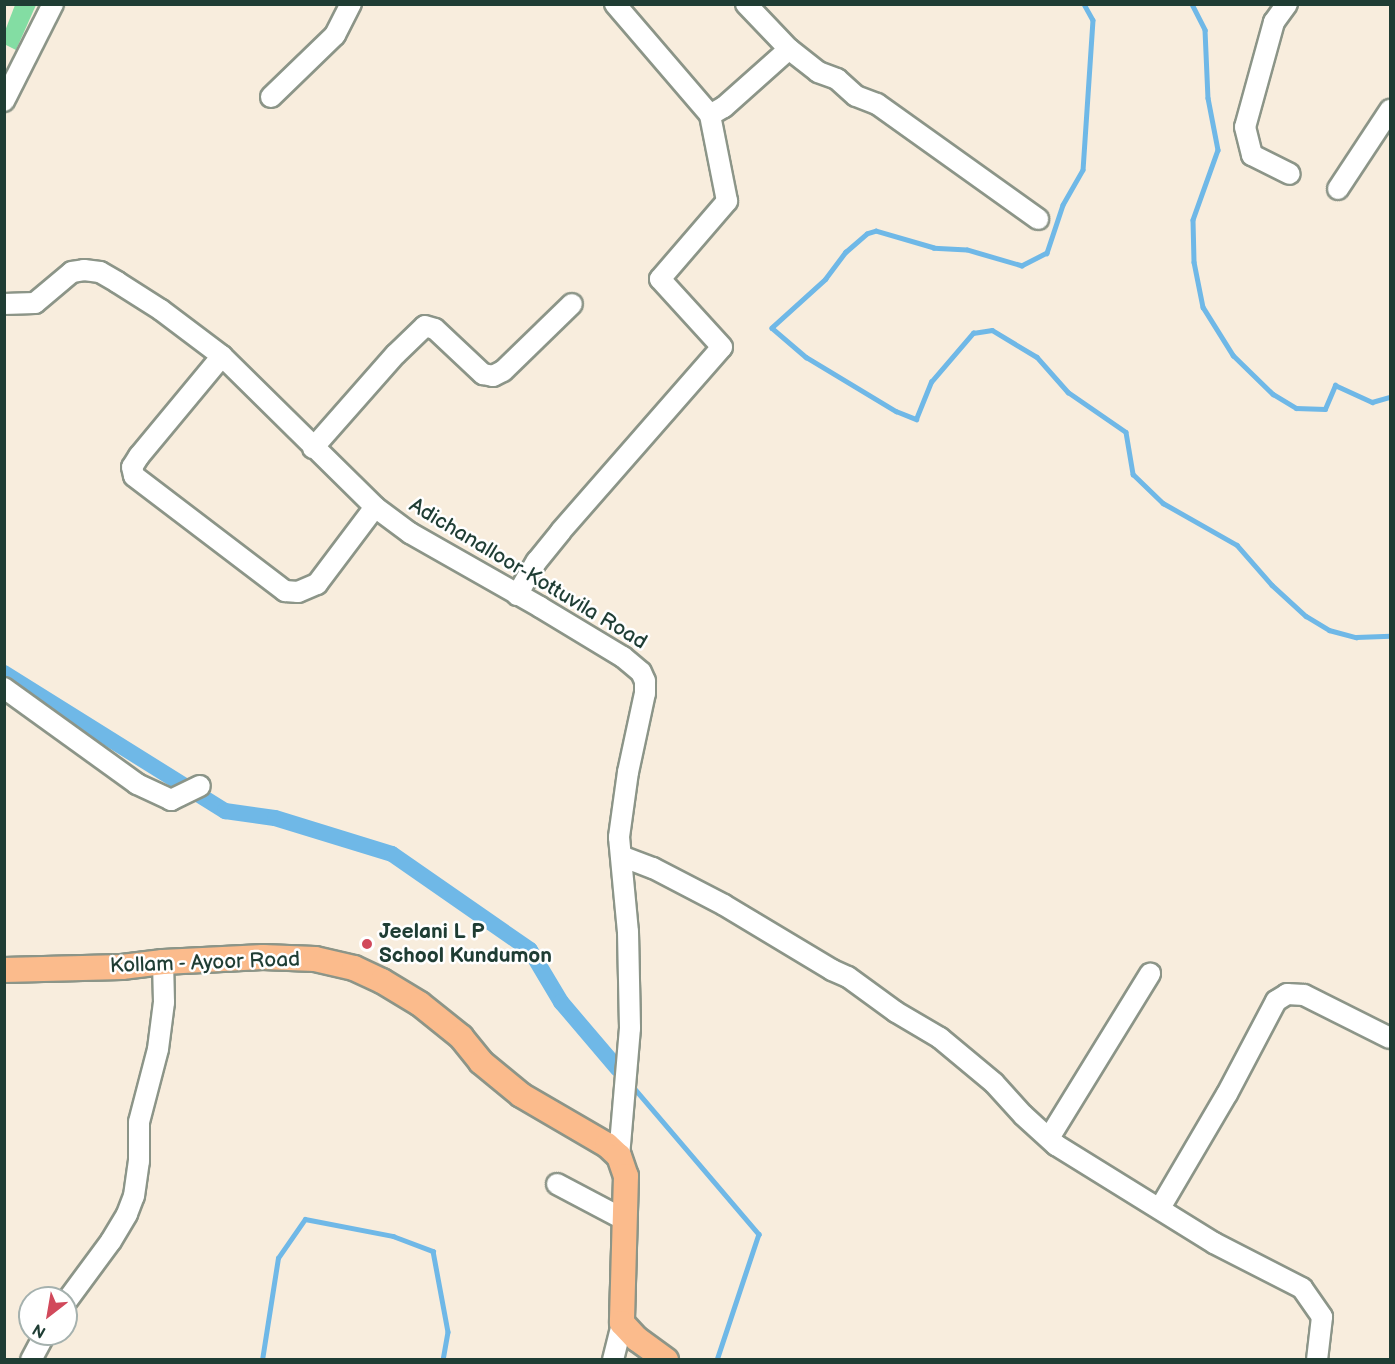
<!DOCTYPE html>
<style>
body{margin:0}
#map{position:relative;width:1395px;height:1364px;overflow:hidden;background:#f8eddd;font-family:"Balsamiq Sans",sans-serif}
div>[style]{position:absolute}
.green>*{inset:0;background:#83dda3}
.stream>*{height:4.5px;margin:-2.25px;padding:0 2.25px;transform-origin:2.25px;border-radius:2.25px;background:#6fb8e7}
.canal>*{height:16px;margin:-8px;padding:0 8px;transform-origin:8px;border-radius:8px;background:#6fb8e7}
.roads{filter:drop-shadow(2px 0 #8c9588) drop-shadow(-2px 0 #8c9588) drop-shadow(0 2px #8c9588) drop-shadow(0 -2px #8c9588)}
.minor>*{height:20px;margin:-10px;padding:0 10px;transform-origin:10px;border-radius:10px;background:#fff}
.major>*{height:24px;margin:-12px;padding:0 12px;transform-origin:12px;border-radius:12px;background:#fbbb8c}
.dots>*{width:16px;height:16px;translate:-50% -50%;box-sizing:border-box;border:3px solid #fff;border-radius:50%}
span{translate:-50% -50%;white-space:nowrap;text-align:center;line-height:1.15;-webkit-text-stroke:5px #fff;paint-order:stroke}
.street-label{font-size:21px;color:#1f3d34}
.poi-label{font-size:21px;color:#1f3d34;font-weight:700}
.left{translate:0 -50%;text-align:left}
.frame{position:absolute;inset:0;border:6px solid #1f3d34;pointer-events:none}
.north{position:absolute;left:18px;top:1286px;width:60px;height:60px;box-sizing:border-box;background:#fff;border:2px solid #a5b1ae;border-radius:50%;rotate:211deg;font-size:16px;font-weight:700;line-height:24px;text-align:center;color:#1f3d34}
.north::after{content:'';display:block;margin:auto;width:21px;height:27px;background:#d1495b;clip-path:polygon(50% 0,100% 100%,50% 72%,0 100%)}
</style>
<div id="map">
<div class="green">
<div style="clip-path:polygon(15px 5px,36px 5px,16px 50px,4px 44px,5px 31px)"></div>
</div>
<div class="stream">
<div style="left:1084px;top:4px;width:18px;rotate:61deg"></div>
<div style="left:1093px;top:20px;width:150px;rotate:93.8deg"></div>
<div style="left:1083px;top:170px;width:40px;rotate:119.7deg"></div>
<div style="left:1063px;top:205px;width:51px;rotate:108.4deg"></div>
<div style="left:1047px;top:253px;width:28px;rotate:153deg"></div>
<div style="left:1022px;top:266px;width:57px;rotate:-163.8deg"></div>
<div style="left:967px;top:250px;width:33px;rotate:-177deg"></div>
<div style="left:934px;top:248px;width:60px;rotate:-163.7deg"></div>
<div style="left:876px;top:231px;width:9px;rotate:162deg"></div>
<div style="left:867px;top:234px;width:28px;rotate:139deg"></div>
<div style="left:846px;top:252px;width:34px;rotate:127deg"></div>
<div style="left:826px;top:279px;width:73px;rotate:137.8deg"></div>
<div style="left:772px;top:328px;width:45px;rotate:40.5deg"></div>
<div style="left:806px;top:357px;width:105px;rotate:31deg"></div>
<div style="left:896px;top:411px;width:22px;rotate:22deg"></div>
<div style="left:916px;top:419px;width:40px;rotate:-68deg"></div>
<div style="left:931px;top:382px;width:65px;rotate:-49.4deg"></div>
<div style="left:973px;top:333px;width:19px;rotate:-9deg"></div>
<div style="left:992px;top:330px;width:52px;rotate:31deg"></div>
<div style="left:1037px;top:357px;width:47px;rotate:48.5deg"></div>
<div style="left:1068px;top:392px;width:70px;rotate:34.6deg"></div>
<div style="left:1126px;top:432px;width:43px;rotate:80.5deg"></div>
<div style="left:1133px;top:474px;width:42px;rotate:44deg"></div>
<div style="left:1163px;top:503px;width:85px;rotate:29.6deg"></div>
<div style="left:1237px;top:545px;width:53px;rotate:48.8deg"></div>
<div style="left:1272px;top:585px;width:46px;rotate:42.4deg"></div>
<div style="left:1306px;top:616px;width:27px;rotate:31deg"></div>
<div style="left:1329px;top:630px;width:28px;rotate:15deg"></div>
<div style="left:1356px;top:637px;width:34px;rotate:-2deg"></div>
<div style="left:1192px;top:4px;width:29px;rotate:63deg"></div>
<div style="left:1205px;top:30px;width:68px;rotate:87.5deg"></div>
<div style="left:1208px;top:98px;width:53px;rotate:79.1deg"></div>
<div style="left:1218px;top:150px;width:74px;rotate:109.7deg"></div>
<div style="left:1193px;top:220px;width:42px;rotate:88.6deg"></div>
<div style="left:1194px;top:262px;width:46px;rotate:78.7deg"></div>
<div style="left:1203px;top:307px;width:57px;rotate:58deg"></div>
<div style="left:1233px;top:355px;width:56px;rotate:44.3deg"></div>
<div style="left:1273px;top:394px;width:27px;rotate:31deg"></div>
<div style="left:1296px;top:408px;width:29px;rotate:2deg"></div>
<div style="left:1325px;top:409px;width:26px;rotate:-67deg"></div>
<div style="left:1335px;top:385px;width:41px;rotate:24.7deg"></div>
<div style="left:1372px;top:402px;width:19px;rotate:-16deg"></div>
<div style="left:635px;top:1089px;width:191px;rotate:49.5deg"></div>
<div style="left:759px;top:1234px;width:133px;rotate:108.4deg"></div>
<div style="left:262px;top:1360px;width:103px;rotate:-81.1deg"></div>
<div style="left:278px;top:1258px;width:47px;rotate:-55.3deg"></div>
<div style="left:305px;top:1219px;width:90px;rotate:10.9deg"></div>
<div style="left:393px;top:1236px;width:43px;rotate:20.6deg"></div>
<div style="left:433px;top:1251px;width:82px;rotate:79.5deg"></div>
<div style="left:448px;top:1332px;width:28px;rotate:100deg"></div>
</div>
<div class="canal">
<div style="left:4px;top:673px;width:261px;rotate:32deg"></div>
<div style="left:225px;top:811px;width:50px;rotate:8deg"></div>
<div style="left:275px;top:818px;width:122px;rotate:17.1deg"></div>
<div style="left:392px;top:854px;width:168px;rotate:34.8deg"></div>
<div style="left:530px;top:950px;width:61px;rotate:59.2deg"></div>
<div style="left:561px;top:1002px;width:88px;rotate:49.6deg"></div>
</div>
<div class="roads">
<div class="minor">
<div style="left:615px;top:4px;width:146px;rotate:49.4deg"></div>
<div style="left:710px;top:115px;width:16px;rotate:-30deg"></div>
<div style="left:724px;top:107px;width:87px;rotate:-41.7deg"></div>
<div style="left:789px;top:49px;width:37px;rotate:38deg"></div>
<div style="left:818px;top:72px;width:20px;rotate:20deg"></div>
<div style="left:837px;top:79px;width:25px;rotate:42deg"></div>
<div style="left:856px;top:96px;width:22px;rotate:21deg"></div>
<div style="left:877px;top:104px;width:198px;rotate:35.5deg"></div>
<div style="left:746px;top:4px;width:62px;rotate:46.3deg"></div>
<div style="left:1287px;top:4px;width:22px;rotate:126deg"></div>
<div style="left:1274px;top:22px;width:109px;rotate:105.4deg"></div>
<div style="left:1245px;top:127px;width:29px;rotate:76deg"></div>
<div style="left:1252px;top:155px;width:42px;rotate:26.6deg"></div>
<div style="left:271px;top:97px;width:89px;rotate:-44.1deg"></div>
<div style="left:335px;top:35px;width:35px;rotate:-63deg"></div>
<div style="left:4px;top:101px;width:109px;rotate:-63.2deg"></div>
<div style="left:1338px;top:189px;width:95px;rotate:-56.6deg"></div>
<div style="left:4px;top:304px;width:31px;rotate:-2deg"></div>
<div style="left:35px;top:303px;width:48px;rotate:-40deg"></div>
<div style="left:72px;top:272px;width:12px;rotate:-9deg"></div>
<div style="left:84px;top:270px;width:16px;rotate:7deg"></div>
<div style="left:100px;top:272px;width:20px;rotate:30deg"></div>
<div style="left:117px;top:282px;width:52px;rotate:32.5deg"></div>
<div style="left:161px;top:310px;width:76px;rotate:37deg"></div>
<div style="left:222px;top:356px;width:215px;rotate:44.6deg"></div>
<div style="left:375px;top:507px;width:44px;rotate:36.6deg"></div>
<div style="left:410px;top:533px;width:150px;rotate:29.6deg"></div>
<div style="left:540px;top:607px;width:97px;rotate:31.1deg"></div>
<div style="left:623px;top:657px;width:23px;rotate:40deg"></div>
<div style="left:641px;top:672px;width:10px;rotate:66deg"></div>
<div style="left:645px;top:681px;width:12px;rotate:90deg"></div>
<div style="left:645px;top:693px;width:81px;rotate:102.1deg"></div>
<div style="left:628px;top:772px;width:66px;rotate:97.9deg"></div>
<div style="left:619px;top:837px;width:95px;rotate:84.6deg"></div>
<div style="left:628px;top:932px;width:96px;rotate:88.8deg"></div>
<div style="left:630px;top:1028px;width:128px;rotate:94.9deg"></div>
<div style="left:222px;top:356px;width:130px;rotate:129.7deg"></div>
<div style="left:139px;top:456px;width:13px;rotate:122deg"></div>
<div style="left:132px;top:467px;width:9px;rotate:77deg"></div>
<div style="left:134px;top:476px;width:190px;rotate:37.3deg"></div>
<div style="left:285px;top:591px;width:13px;rotate:4deg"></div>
<div style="left:298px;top:592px;width:21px;rotate:-23deg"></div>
<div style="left:317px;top:584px;width:96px;rotate:-53deg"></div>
<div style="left:313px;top:448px;width:125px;rotate:-48.6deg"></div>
<div style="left:396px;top:354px;width:40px;rotate:-44deg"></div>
<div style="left:425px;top:326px;width:10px;rotate:17deg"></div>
<div style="left:435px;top:329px;width:66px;rotate:43.2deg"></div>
<div style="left:483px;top:374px;width:10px;rotate:11deg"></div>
<div style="left:493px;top:376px;width:11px;rotate:-27deg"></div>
<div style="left:503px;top:371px;width:96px;rotate:-44.2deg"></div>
<div style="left:517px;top:595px;width:39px;rotate:-60deg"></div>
<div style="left:537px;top:561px;width:38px;rotate:-51deg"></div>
<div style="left:561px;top:531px;width:244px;rotate:-48.8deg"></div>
<div style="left:722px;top:347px;width:92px;rotate:-132.4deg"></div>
<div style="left:660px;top:279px;width:103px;rotate:-49.3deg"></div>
<div style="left:727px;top:201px;width:88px;rotate:-101.2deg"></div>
<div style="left:4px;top:688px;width:164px;rotate:35.8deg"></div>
<div style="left:137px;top:784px;width:38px;rotate:25deg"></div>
<div style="left:171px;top:800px;width:32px;rotate:-26deg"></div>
<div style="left:621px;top:856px;width:34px;rotate:21deg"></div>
<div style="left:653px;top:868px;width:80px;rotate:27.5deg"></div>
<div style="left:724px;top:905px;width:126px;rotate:31deg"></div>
<div style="left:832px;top:970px;width:17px;rotate:24deg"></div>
<div style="left:848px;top:977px;width:59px;rotate:36.1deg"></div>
<div style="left:896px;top:1012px;width:51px;rotate:30.6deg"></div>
<div style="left:940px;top:1038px;width:70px;rotate:39.8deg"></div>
<div style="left:994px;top:1083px;width:43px;rotate:47.8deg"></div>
<div style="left:1023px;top:1115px;width:45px;rotate:42.3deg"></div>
<div style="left:1056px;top:1145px;width:186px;rotate:31.8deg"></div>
<div style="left:1214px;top:1243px;width:99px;rotate:27.1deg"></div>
<div style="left:1302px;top:1288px;width:35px;rotate:55deg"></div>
<div style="left:1322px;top:1317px;width:43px;rotate:96.6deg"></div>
<div style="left:1049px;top:1138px;width:193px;rotate:-58.4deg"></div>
<div style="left:557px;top:1184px;width:77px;rotate:27.9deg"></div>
<div style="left:1160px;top:1208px;width:132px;rotate:-59.6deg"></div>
<div style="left:1227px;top:1094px;width:105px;rotate:-62.2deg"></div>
<div style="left:1276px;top:1001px;width:13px;rotate:-32deg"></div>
<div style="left:1287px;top:994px;width:17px;rotate:3deg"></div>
<div style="left:1304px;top:995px;width:96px;rotate:26.6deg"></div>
<div style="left:66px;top:1302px;width:76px;rotate:-53.6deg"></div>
<div style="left:111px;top:1241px;width:31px;rotate:-59deg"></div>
<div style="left:127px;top:1214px;width:19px;rotate:-69deg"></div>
<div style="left:134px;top:1196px;width:35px;rotate:-82deg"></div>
<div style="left:139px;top:1161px;width:39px;rotate:-90deg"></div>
<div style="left:139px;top:1122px;width:75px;rotate:-75.4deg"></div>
<div style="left:158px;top:1049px;width:47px;rotate:-82.7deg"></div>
<div style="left:164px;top:1002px;width:40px;rotate:-91.4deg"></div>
<div style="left:31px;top:1360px;width:30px;rotate:-62deg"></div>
<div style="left:613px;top:1360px;width:38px;rotate:-76deg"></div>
</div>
<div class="major">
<div style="left:4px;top:970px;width:118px;rotate:-1.5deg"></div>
<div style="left:122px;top:967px;width:41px;rotate:-7deg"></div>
<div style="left:163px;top:962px;width:100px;rotate:-2.9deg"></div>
<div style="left:263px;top:957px;width:52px;rotate:2.2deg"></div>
<div style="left:315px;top:959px;width:40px;rotate:13deg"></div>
<div style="left:354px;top:968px;width:31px;rotate:25deg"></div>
<div style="left:382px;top:981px;width:44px;rotate:31.2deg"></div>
<div style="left:420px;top:1004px;width:53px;rotate:38.8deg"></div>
<div style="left:461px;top:1037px;width:32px;rotate:51deg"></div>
<div style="left:481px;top:1062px;width:52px;rotate:39.5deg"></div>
<div style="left:521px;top:1095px;width:99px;rotate:30.2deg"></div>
<div style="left:607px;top:1145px;width:16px;rotate:43deg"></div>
<div style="left:619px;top:1156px;width:21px;rotate:71deg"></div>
<div style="left:626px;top:1176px;width:147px;rotate:91.6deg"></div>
<div style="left:622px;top:1323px;width:22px;rotate:47deg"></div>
<div style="left:637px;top:1339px;width:36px;rotate:36deg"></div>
</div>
</div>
<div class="dots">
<div style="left:367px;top:944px;background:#d1495b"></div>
</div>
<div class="street-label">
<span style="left:528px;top:574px;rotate:31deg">Adichanalloor-Kottuvila Road</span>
<span style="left:205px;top:963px;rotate:-2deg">Kollam - Ayoor Road</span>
</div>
<div class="poi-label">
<span class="left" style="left:379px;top:944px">Jeelani L P<br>School Kundumon</span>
</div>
<div class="frame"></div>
<div class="north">N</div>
</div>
